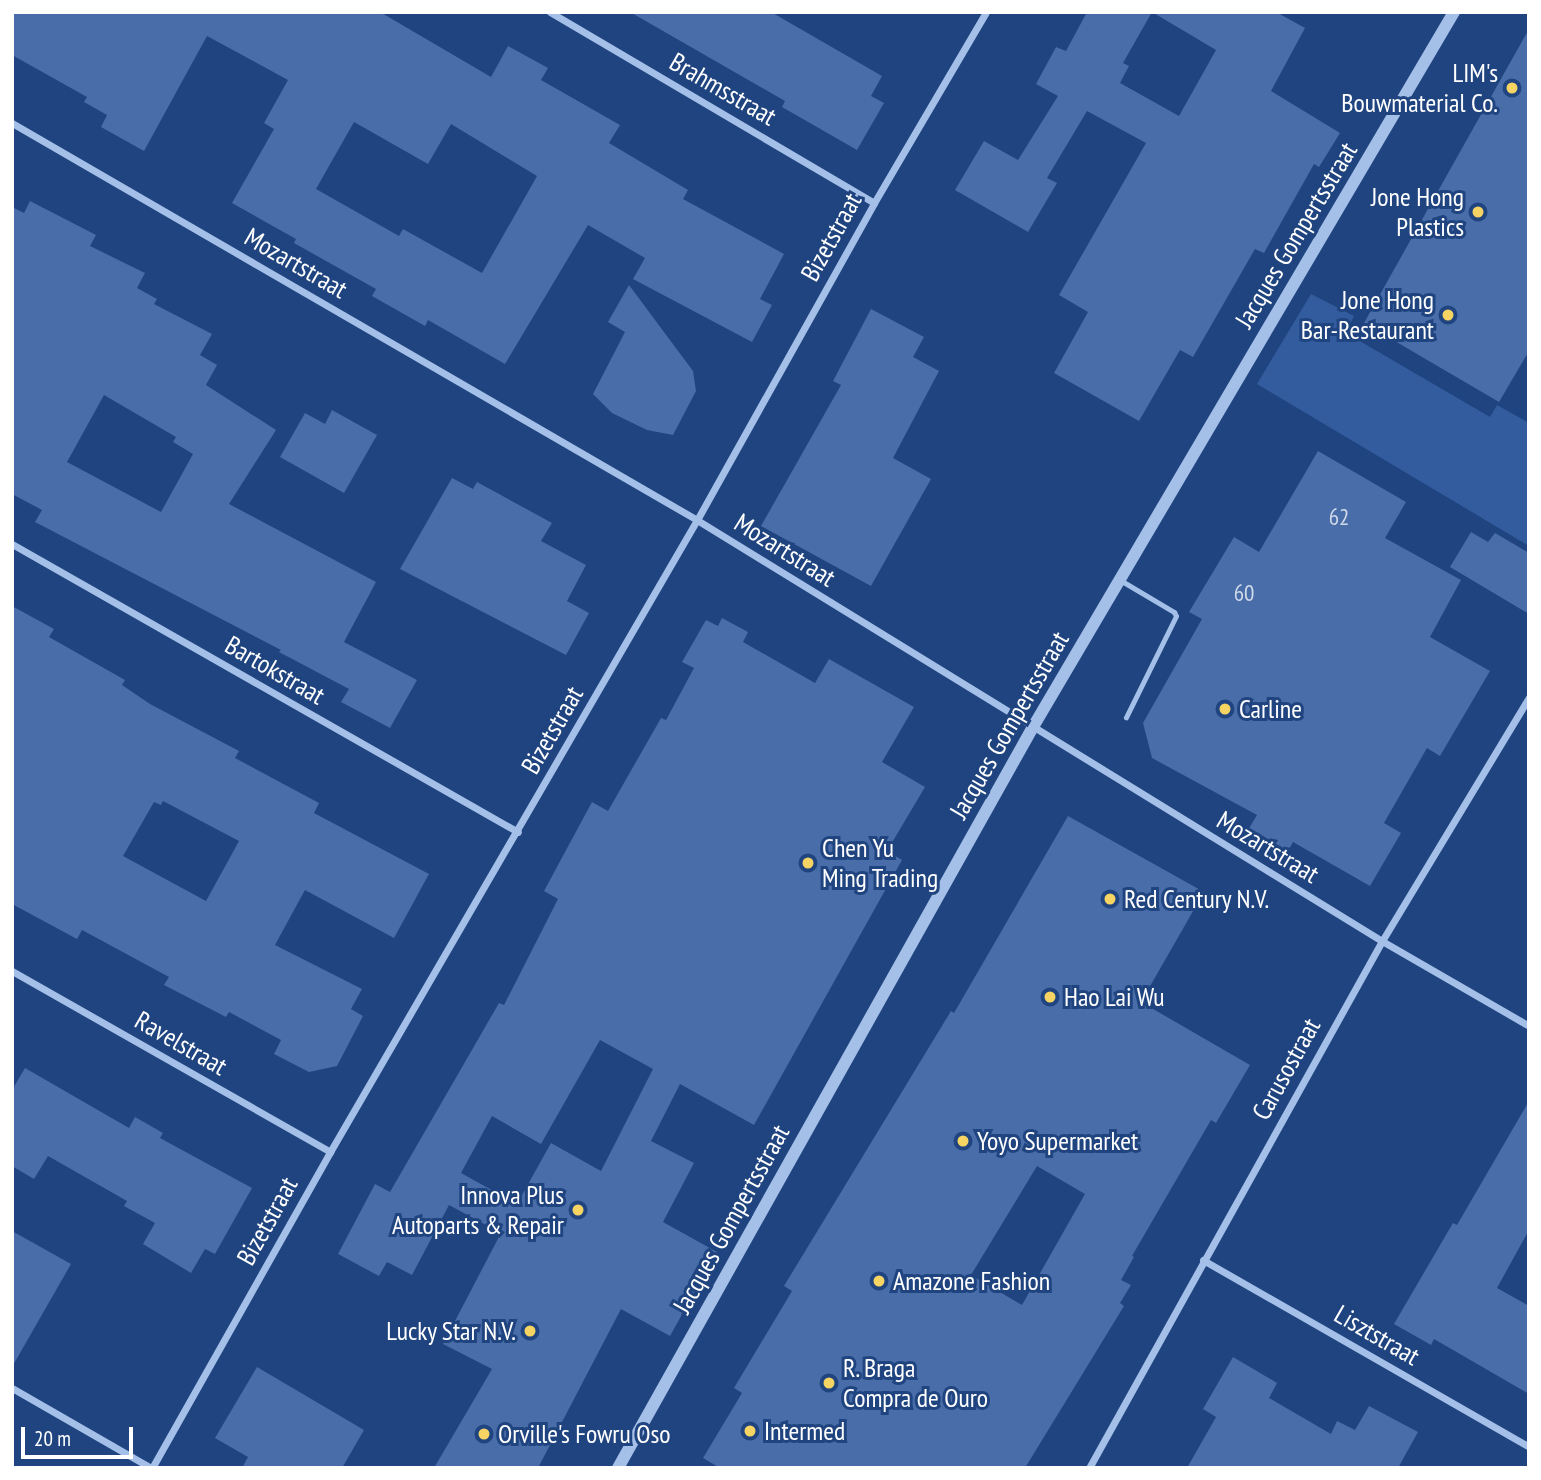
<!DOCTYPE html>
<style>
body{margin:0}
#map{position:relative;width:1541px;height:1480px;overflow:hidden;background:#1f447f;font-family:"PT Sans Narrow",sans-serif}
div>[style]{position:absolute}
.green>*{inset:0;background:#335c9e}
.building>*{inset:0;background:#486da9}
.service>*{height:5px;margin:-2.5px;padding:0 2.5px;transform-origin:2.5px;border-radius:2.5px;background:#a4bfe8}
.minor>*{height:7px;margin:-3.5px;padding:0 3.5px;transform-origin:3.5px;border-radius:3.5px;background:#a4bfe8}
.tertiary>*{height:12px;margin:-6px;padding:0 6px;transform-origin:6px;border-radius:6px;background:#a4bfe8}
.dots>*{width:19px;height:19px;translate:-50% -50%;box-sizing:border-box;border:4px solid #1f447f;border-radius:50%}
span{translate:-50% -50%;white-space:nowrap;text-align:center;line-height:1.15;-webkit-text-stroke:6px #1f447f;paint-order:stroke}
.number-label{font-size:23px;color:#d1daea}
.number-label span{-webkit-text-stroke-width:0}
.poi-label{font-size:26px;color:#fff}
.right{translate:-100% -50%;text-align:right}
.left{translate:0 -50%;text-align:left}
.street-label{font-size:26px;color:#fff}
.frame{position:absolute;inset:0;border:14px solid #fff;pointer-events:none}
.scale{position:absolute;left:21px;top:1427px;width:112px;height:32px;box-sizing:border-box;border:4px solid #fff;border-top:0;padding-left:9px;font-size:21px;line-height:24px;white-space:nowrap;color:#fff;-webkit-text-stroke:5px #1f447f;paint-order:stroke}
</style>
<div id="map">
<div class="green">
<div style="clip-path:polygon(1311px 294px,1354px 316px,1346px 333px,1490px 417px,1497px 405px,1529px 423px,1529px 546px,1257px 384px)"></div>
</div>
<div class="building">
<div style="clip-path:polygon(evenodd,12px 12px,380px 12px,491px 77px,508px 46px,548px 68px,541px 80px,620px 125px,609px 143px,688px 190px,683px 199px,784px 254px,760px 299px,772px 305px,752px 342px,633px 279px,645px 258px,588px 225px,505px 364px,428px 320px,425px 326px,372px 296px,376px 289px,294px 243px,296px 239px,232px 203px,274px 129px,264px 123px,288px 80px,207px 36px,144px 151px,101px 127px,107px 115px,84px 102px,87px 97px,12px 55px,12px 12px,354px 122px,428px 164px,451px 124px,537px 176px,482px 273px,403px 229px,399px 236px,316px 189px,354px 122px)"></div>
<div style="clip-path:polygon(630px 12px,771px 12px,882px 76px,871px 96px,884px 103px,857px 150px,782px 107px,785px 101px)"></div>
<div style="clip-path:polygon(evenodd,1087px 12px,1276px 12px,1305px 28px,1271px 91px,1340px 133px,1319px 167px,1314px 164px,1264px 253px,1255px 249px,1193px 357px,1180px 350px,1139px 421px,1054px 373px,1088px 312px,1059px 295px,1146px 143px,1087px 111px,1047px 178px,1057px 183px,1028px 232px,955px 190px,984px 141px,1018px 160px,1058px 96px,1036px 84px,1056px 47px,1066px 51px,1087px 12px,1152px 12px,1216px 50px,1179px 116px,1120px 83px,1129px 66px,1123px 63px,1152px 12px)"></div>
<div style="clip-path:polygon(1529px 29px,1529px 351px,1499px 402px,1364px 323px)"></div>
<div style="clip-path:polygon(evenodd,30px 201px,96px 235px,90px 246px,145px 273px,137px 288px,157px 299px,154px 304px,212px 334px,200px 355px,217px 365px,206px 385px,276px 430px,229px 504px,376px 582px,344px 642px,417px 680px,390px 728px,341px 702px,349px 689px,279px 652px,281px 650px,35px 522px,42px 510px,12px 494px,12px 207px,24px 213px,30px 201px,104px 395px,176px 437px,173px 442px,193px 454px,161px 512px,67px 462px,104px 395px)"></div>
<div style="clip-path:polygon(629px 285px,693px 371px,696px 391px,673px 435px,647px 430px,612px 413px,593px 394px,625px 332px,608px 322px)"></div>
<div style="clip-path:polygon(871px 309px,924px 337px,913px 357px,939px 371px,893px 458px,931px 479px,871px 586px,761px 526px,841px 385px,833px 381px)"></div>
<div style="clip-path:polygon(332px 410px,377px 435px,344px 493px,280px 457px,305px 413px,325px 424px)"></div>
<div style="clip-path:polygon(1318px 451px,1406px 502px,1385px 538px,1461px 580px,1430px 637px,1490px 671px,1440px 756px,1427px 748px,1384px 823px,1401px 833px,1370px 886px,1293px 842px,1287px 853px,1248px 830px,1257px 815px,1152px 758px,1143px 723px,1202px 619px,1189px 612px,1234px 537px,1259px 552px)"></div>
<div style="clip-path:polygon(452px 478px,473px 489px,477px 482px,552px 523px,541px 541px,586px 565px,567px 601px,589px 613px,566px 655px,400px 569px)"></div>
<div style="clip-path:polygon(1471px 532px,1488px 542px,1495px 533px,1529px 553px,1529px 614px,1450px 567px)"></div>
<div style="clip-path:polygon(evenodd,12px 606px,54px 629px,49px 637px,125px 680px,122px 685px,150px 704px,239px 751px,235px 758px,319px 803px,314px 813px,429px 874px,394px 938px,305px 890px,275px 945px,362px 989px,351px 1009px,363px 1016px,337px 1066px,309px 1072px,274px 1054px,281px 1040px,229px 1012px,226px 1017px,164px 985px,169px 977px,82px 930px,77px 939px,12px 904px,12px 606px,163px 801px,239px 841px,206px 901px,123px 856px,154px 802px,161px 805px,163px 801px)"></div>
<div style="clip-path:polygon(evenodd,722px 618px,748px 632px,743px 642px,815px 683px,829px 659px,914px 707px,882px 762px,925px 787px,887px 851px,902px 860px,754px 1125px,680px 1084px,651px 1141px,694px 1163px,663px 1222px,717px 1252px,670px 1336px,621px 1309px,538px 1468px,434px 1468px,492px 1369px,443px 1344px,501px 1233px,449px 1205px,412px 1275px,387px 1262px,379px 1276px,338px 1254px,375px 1184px,390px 1192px,499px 1003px,504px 1005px,558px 899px,544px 891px,592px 802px,608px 811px,661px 718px,666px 720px,694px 668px,682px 662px,706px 620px,718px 626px,722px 618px,600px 1040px,653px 1069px,601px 1171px,551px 1143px,517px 1204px,461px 1173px,492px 1116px,541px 1144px,600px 1040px)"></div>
<div style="clip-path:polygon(evenodd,1068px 816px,1204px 892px,1141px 1002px,1250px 1065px,1216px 1123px,1211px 1120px,1132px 1256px,1134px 1257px,1121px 1280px,1131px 1285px,1120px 1303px,1124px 1306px,1025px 1468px,720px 1468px,703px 1458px,742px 1393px,734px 1388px,792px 1291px,784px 1286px,951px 1011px,954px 1013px,1068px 816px,1037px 1166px,1085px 1194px,1022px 1305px,971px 1275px,1037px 1166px)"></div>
<div style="clip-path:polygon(25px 1068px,129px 1128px,135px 1117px,163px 1133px,160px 1138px,252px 1188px,215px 1254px,205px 1249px,191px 1273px,143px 1244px,155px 1223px,124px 1206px,127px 1201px,48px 1156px,34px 1179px,12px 1166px,12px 1090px)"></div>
<div style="clip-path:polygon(1529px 1101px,1529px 1230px,1497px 1288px,1529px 1306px,1529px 1394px,1434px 1339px,1431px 1345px,1394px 1324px,1453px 1223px,1457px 1225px)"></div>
<div style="clip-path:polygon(12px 1231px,71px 1264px,12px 1367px)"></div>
<div style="clip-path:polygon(1233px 1357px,1277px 1383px,1269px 1398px,1331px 1434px,1337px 1421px,1355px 1430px,1369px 1406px,1418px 1432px,1398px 1468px,1187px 1468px,1216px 1417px,1203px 1409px)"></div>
<div style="clip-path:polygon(257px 1367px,364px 1430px,342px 1468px,242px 1468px,248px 1457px,215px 1438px)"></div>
</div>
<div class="service">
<div style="left:1120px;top:580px;width:63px;rotate:30.7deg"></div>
<div style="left:1174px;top:612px;width:4px;rotate:63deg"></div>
<div style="left:1176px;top:616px;width:113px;rotate:116.3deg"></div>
</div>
<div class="minor">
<div style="left:550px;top:12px;width:376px;rotate:30.5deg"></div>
<div style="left:12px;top:123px;width:792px;rotate:30.09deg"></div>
<div style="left:697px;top:520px;width:804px;rotate:31.57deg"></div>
<div style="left:1382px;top:941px;width:170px;rotate:30deg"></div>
<div style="left:12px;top:544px;width:582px;rotate:29.65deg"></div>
<div style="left:12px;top:971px;width:366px;rotate:29.6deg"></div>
<div style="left:1203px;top:1260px;width:376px;rotate:29.8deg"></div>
<div style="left:12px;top:1388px;width:160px;rotate:29.9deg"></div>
<div style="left:152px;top:1468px;width:363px;rotate:-60.6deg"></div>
<div style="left:330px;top:1152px;width:731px;rotate:-59.86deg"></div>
<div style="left:697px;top:520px;width:363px;rotate:-60.8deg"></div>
<div style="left:874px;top:203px;width:221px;rotate:-59.6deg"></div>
<div style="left:1089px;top:1468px;width:603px;rotate:-60.93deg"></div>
<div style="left:1382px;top:941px;width:285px;rotate:-58.9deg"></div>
</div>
<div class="tertiary">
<div style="left:618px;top:1468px;width:849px;rotate:-60.75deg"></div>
<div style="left:1033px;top:727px;width:830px;rotate:-59.51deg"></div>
</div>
<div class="dots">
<div style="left:1512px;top:88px;background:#f6d464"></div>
<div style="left:1478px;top:212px;background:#f6d464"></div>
<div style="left:1448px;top:315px;background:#f6d464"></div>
<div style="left:1225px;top:709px;background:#f6d464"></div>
<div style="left:808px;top:863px;background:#f6d464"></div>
<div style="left:1110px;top:899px;background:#f6d464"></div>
<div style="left:1050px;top:997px;background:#f6d464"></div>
<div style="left:963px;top:1141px;background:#f6d464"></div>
<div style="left:578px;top:1210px;background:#f6d464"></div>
<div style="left:879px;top:1281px;background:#f6d464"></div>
<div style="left:530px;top:1331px;background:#f6d464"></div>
<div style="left:829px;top:1383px;background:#f6d464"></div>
<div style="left:750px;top:1431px;background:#f6d464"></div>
<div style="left:484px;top:1434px;background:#f6d464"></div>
</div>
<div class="number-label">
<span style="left:1339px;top:517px">62</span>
<span style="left:1244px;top:593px">60</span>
</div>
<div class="poi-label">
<span class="right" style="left:1498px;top:88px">LIM's<br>Bouwmaterial Co.</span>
<span class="right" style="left:1464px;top:212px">Jone Hong<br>Plastics</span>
<span class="right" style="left:1434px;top:315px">Jone Hong<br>Bar-Restaurant</span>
<span class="left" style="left:1239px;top:709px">Carline</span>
<span class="left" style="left:822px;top:863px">Chen Yu<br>Ming Trading</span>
<span class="left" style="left:1124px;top:899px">Red Century N.V.</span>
<span class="left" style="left:1064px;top:997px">Hao Lai Wu</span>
<span class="left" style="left:977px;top:1141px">Yoyo Supermarket</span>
<span class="right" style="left:564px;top:1210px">Innova Plus<br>Autoparts &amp; Repair</span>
<span class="left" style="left:893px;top:1281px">Amazone Fashion</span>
<span class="right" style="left:516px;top:1331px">Lucky Star N.V.</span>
<span class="left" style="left:843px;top:1383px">R. Braga<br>Compra de Ouro</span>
<span class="left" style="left:764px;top:1431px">Intermed</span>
<span class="left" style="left:498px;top:1434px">Orville's Fowru Oso</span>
</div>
<div class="street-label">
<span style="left:723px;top:89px;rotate:30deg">Brahmsstraat</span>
<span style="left:1296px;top:235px;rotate:-59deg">Jacques Gompertsstraat</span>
<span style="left:831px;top:237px;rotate:-61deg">Bizetstraat</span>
<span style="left:296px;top:263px;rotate:30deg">Mozartstraat</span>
<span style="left:785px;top:550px;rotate:32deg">Mozartstraat</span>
<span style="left:275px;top:670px;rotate:30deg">Bartokstraat</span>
<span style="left:1009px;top:725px;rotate:-60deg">Jacques Gompertsstraat</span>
<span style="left:552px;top:730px;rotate:-60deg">Bizetstraat</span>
<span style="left:1268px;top:847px;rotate:31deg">Mozartstraat</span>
<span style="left:181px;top:1043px;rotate:30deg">Ravelstraat</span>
<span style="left:1286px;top:1069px;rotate:-61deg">Carusostraat</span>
<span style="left:731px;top:1219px;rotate:-61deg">Jacques Gompertsstraat</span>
<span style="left:267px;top:1221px;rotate:-61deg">Bizetstraat</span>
<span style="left:1377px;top:1335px;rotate:30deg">Lisztstraat</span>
</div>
<div class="frame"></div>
<div class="scale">20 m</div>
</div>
